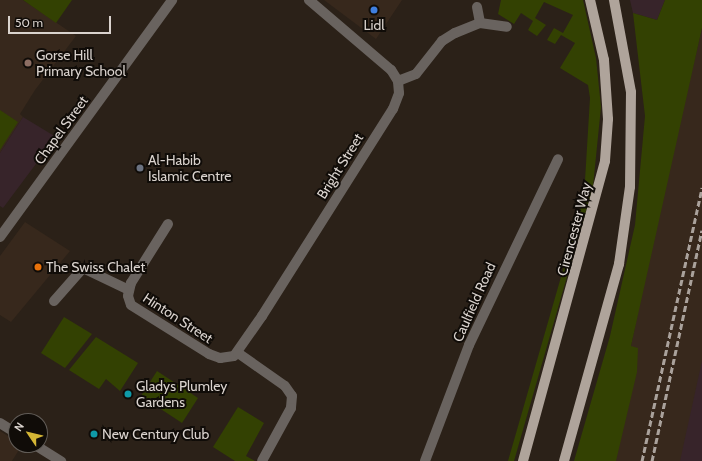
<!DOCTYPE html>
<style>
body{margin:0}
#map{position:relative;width:702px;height:461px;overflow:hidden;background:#2b2118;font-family:Cabin,sans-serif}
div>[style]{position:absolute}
.built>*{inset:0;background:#37281c}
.industrial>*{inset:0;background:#37242a}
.green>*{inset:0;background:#334102}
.minor>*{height:10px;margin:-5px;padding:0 5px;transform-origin:5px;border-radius:5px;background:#69635f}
.major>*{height:10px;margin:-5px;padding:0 5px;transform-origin:5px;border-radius:5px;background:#afa49b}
.rail>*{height:3px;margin-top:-1.5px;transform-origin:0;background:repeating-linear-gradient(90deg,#aaa29c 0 6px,transparent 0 9px)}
.dots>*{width:11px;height:11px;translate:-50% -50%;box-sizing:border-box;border:2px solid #100c08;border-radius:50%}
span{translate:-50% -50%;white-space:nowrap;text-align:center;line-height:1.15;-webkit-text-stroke:4px #100c08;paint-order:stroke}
.poi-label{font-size:14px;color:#dad3ce}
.left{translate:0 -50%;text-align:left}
.street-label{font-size:14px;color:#dad3ce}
.north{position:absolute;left:8px;top:413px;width:40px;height:40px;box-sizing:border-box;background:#100c08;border:1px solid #615c57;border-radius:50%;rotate:305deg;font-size:11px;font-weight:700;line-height:16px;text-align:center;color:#dad3ce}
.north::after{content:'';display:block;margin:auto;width:14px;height:18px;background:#d4b635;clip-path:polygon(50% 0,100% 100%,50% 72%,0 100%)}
.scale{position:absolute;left:8px;top:16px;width:103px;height:18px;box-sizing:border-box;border:2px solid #dad3ce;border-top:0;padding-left:5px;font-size:12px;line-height:14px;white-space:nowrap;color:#dad3ce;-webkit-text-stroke:3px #100c08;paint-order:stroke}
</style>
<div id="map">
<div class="built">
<div style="clip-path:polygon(0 0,23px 0,76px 36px,35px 90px,20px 114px,23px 117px,0 153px)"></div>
<div style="clip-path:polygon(324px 0,402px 0,376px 39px)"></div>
<div style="clip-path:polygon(702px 28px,702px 461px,613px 461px,631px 346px,656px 223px)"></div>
<div style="clip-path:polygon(25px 222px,70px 251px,11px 322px,0 315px,0 256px)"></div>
<div style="clip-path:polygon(0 431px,16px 441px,16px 445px,22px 445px,12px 461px,0 461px)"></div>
</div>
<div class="industrial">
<div style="clip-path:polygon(630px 0,665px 0,657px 20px,633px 13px)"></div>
<div style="clip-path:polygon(23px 117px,56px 137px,3px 208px,0 206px,0 153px)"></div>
<div style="clip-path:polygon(702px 361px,702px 461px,680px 461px,687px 429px)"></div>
</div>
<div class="green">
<div style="clip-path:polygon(23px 0,72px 0,56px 23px)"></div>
<div style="clip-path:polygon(501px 0,583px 0,596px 58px,601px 107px,593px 186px,514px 461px,508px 461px,584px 197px,590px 98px,588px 85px,560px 68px,575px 43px,561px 35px,555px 44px,547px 40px,554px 28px,563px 33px,573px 15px,544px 2px,535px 18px,546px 25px,537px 36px,528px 30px,533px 21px,521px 13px,514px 24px,498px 14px)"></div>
<div style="clip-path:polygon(665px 0,702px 0,702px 28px,631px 346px,638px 348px,637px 372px,616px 461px,574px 461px,610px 336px,635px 225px,645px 116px,633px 13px,657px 20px)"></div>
<div style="clip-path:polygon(0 110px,18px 122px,0 150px)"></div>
<div style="clip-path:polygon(64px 317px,92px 334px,65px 368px,41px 353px)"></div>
<div style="clip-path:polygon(96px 337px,138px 363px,120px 391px,106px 379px,99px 389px,69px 370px)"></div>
<div style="clip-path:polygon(157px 371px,198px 398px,182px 423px,141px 396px)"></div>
<div style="clip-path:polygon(238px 407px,264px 423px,246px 456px,255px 461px,235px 461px,213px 447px)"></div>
</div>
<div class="minor">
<div style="left:477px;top:7px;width:16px;rotate:79deg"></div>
<div style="left:398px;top:81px;width:19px;rotate:-21deg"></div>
<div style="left:416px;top:74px;width:42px;rotate:-51.8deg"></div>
<div style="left:442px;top:41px;width:15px;rotate:-32deg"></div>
<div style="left:455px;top:33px;width:27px;rotate:-22deg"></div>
<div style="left:480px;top:23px;width:27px;rotate:8deg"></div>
<div style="left:168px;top:224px;width:70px;rotate:122.1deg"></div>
<div style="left:131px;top:283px;width:13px;rotate:103deg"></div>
<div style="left:128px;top:296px;width:9px;rotate:72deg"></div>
<div style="left:131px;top:305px;width:92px;rotate:32.1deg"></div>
<div style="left:209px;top:354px;width:12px;rotate:20deg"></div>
<div style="left:220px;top:358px;width:14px;rotate:-8deg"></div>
<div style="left:234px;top:356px;width:49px;rotate:-55deg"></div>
<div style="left:262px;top:316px;width:245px;rotate:-57.7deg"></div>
<div style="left:393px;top:109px;width:17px;rotate:-69deg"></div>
<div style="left:399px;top:93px;width:12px;rotate:-95deg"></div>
<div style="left:398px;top:81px;width:13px;rotate:-122deg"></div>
<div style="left:391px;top:70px;width:108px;rotate:-139.5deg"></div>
<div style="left:0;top:237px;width:293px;rotate:-54deg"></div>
<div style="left:54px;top:301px;width:44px;rotate:-48.7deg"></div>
<div style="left:83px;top:268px;width:51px;rotate:25.6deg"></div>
<div style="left:238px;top:353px;width:57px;rotate:35.1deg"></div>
<div style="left:285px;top:386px;width:12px;rotate:55deg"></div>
<div style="left:292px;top:396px;width:12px;rotate:95deg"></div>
<div style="left:291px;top:408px;width:60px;rotate:118.7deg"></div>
<div style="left:0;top:423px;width:19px;rotate:32deg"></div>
<div style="left:35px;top:445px;width:31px;rotate:32deg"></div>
<div style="left:425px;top:461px;width:124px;rotate:-69.2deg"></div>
<div style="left:469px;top:345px;width:206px;rotate:-64.4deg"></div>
</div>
<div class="major">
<div style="left:523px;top:461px;width:311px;rotate:-74.7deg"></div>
<div style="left:605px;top:161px;width:42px;rotate:-85.9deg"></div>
<div style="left:608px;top:119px;width:59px;rotate:-93.9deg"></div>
<div style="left:604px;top:60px;width:62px;rotate:-103.1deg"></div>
<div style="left:564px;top:461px;width:205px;rotate:-74.4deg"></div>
<div style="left:619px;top:264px;width:78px;rotate:-81.9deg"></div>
<div style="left:630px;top:187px;width:95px;rotate:-89.4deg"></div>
<div style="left:631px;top:92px;width:94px;rotate:-100.5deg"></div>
</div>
<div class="rail">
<div style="left:642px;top:461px;width:280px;rotate:-77.6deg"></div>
<div style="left:652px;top:461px;width:236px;rotate:-77.8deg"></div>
</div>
<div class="dots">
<div style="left:374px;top:10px;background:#3f7fe0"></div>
<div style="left:28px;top:63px;background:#8d6e63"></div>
<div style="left:140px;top:168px;background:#6b7280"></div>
<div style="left:38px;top:267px;background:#e8710a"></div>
<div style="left:128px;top:394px;background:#0f9aa8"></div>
<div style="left:94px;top:434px;background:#0f9aa8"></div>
</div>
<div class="poi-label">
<span style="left:374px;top:25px">Lidl</span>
<span class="left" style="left:36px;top:63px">Gorse Hill<br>Primary School</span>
<span class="left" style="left:148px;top:168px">Al-Habib<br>Islamic Centre</span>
<span class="left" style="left:46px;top:267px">The Swiss Chalet</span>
<span class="left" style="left:136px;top:394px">Gladys Plumley<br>Gardens</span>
<span class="left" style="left:102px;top:434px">New Century Club</span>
</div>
<div class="street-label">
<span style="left:61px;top:130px;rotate:-54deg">Chapel Street</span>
<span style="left:340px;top:166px;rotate:-58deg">Bright Street</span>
<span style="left:574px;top:229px;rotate:-75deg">Cirencester Way</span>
<span style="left:474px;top:302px;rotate:-66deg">Caulfield Road</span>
<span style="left:178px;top:318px;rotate:33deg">Hinton Street</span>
</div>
<div class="north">N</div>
<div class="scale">50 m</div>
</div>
